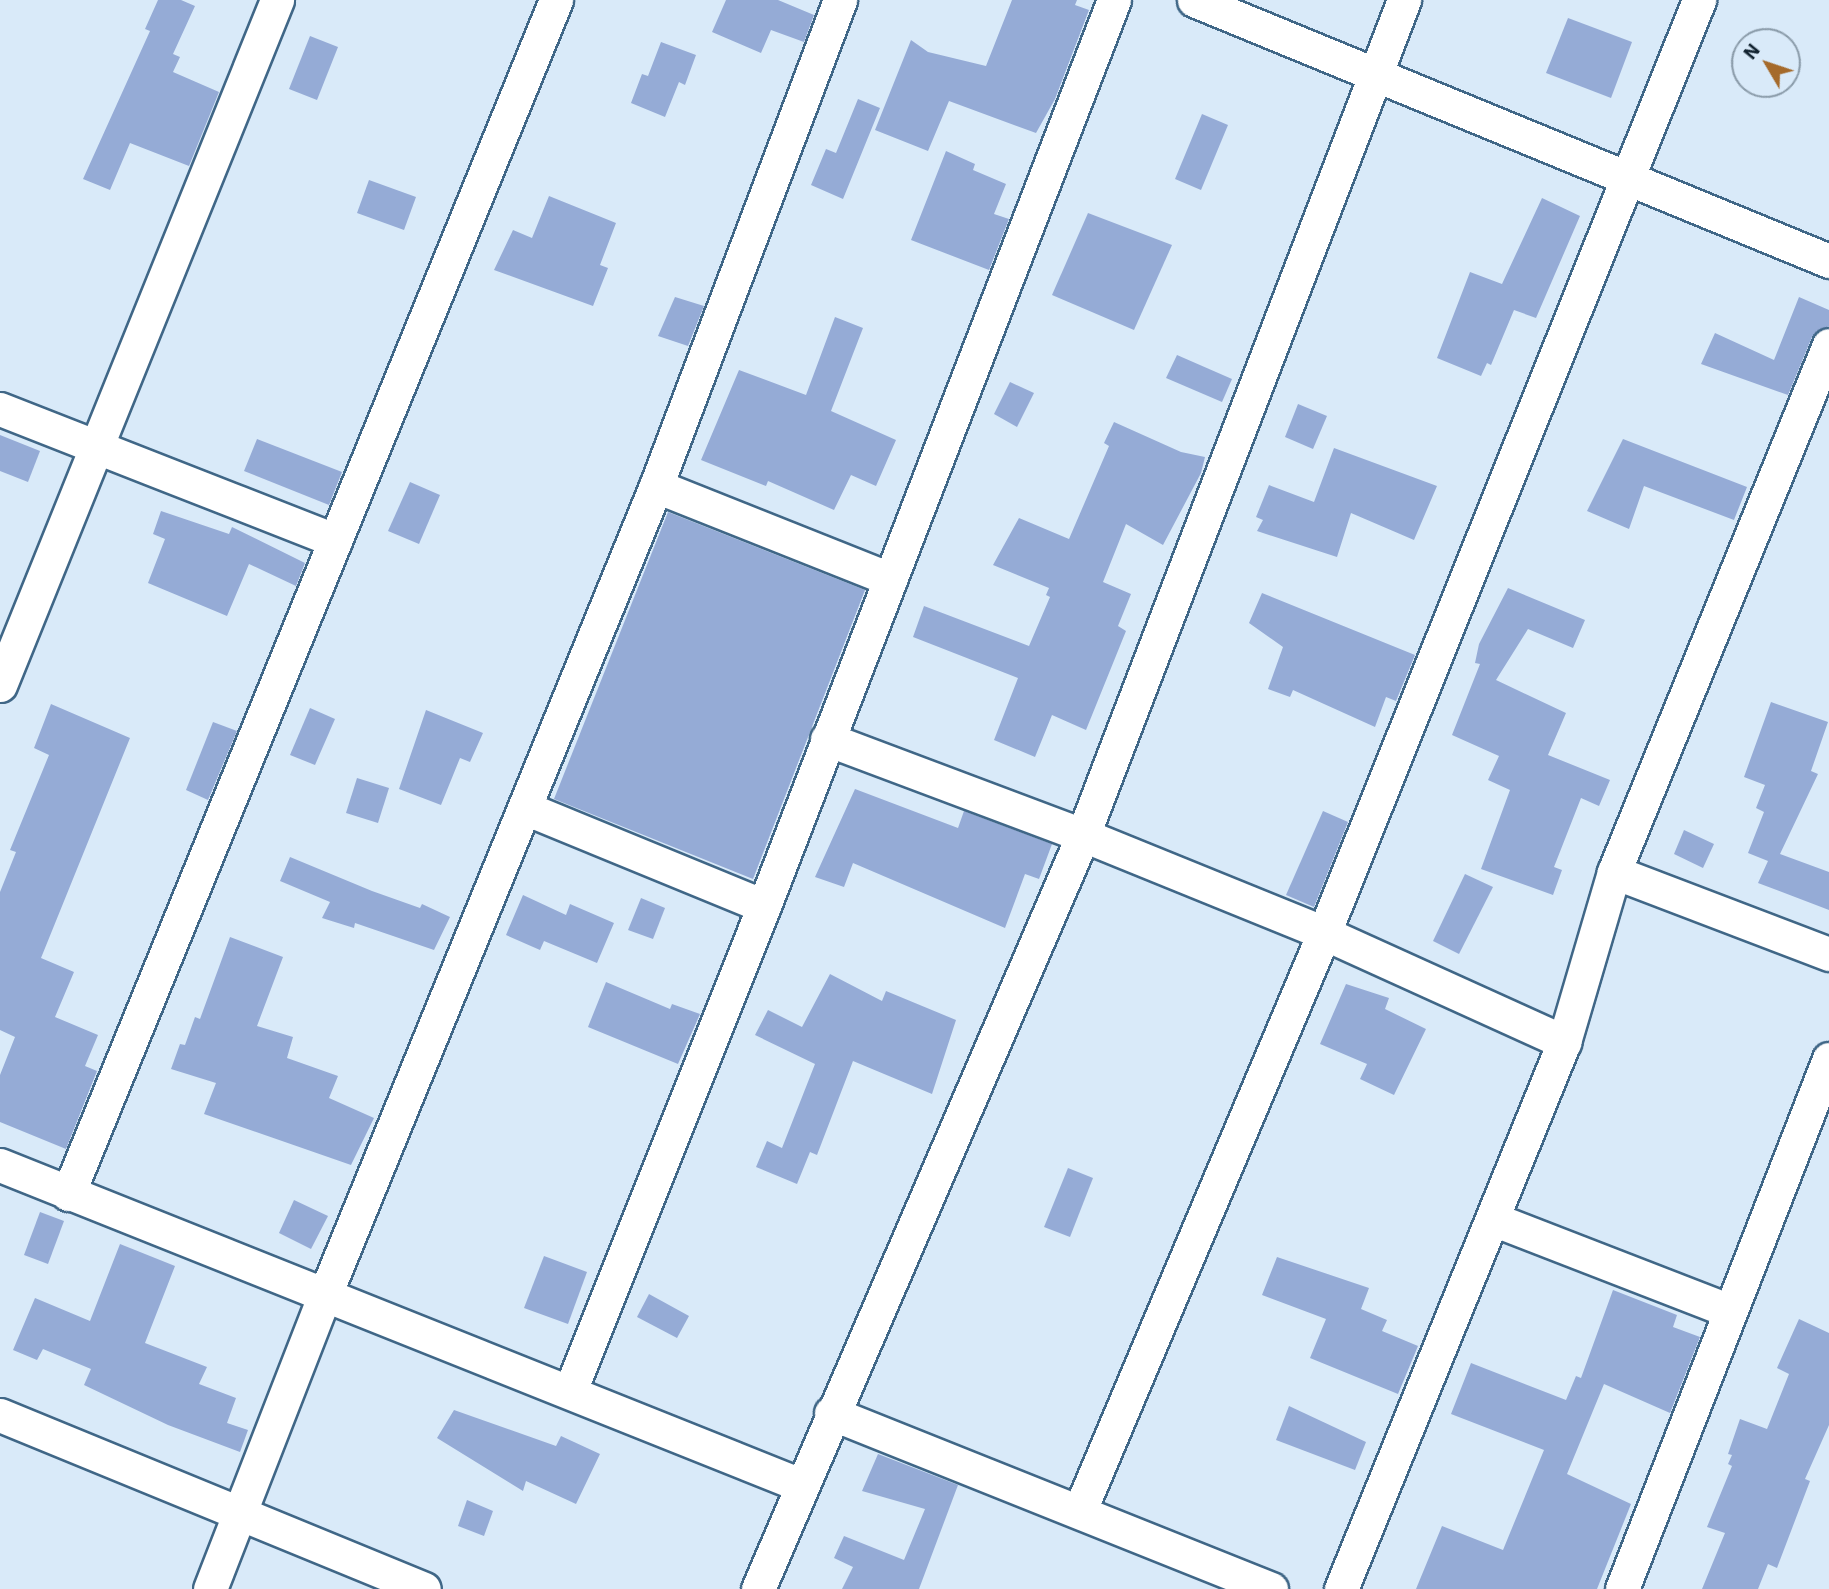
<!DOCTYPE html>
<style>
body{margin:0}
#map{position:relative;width:1829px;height:1589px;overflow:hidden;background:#d9eaf9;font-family:"IBM Plex Sans",sans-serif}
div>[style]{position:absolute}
.building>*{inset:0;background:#95abd6}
.roads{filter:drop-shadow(2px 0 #406787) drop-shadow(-2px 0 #406787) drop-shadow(0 2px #406787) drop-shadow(0 -2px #406787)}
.minor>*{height:33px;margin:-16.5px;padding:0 16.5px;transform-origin:16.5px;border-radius:16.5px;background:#fff}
span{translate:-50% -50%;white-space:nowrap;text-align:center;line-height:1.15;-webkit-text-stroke:6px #d9eaf9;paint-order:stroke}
.north{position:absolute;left:1731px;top:28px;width:70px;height:70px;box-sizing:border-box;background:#d9eaf9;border:2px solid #8a9ba9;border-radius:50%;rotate:309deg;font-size:19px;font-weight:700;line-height:28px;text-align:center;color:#132431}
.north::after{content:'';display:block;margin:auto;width:24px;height:32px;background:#a56a2b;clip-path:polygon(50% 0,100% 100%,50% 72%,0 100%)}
</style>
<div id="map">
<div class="building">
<div style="clip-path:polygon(158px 0,181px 0,195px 6px,173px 54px,180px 57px,173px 72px,219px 92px,189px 166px,130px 143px,110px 190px,83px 179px,150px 31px,145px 29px)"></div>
<div style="clip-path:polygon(726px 0,778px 0,814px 15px,804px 42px,771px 30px,761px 53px,712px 32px)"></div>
<div style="clip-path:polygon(1012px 0,1077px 0,1075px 5px,1089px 10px,1055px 99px,1036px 133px,949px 101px,928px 151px,875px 130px,911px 40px,928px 52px,986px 66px)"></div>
<div style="clip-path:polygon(1568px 18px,1632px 42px,1611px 98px,1546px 73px)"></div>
<div style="clip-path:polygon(310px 36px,338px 47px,317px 100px,289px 89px)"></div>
<div style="clip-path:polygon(661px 42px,696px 55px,685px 85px,679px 82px,665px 117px,631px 103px,642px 74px,648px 76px)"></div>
<div style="clip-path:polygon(858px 99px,880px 108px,843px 199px,811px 185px,826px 149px,836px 153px)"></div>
<div style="clip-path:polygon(1202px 114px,1228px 125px,1201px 190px,1175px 179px)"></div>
<div style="clip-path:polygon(946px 151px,975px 164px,973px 170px,1006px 184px,994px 214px,1009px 219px,989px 270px,911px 240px)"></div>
<div style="clip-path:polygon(369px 180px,416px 197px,404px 230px,357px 213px)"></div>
<div style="clip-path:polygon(549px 196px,616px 223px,600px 265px,608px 268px,593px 306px,494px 270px,513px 230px,532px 238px)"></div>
<div style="clip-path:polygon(1542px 198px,1580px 216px,1536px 318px,1514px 310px,1491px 365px,1487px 363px,1481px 376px,1437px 358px,1470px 272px,1502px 284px)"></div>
<div style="clip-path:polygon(1088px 213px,1172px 245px,1134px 330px,1052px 295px)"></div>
<div style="clip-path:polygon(675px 297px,704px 306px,688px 346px,658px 336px)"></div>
<div style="clip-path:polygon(1799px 297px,1829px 310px,1829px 326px,1812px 337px,1788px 395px,1701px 364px,1715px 333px,1774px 360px)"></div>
<div style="clip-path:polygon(835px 317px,863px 328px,831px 411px,896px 440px,876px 486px,851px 475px,834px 510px,768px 481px,766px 486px,701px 460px,739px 370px,806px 395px)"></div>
<div style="clip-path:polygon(1177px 355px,1232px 379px,1222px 402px,1166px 378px)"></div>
<div style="clip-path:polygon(1010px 382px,1034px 393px,1017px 427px,994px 414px)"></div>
<div style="clip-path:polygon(1298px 404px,1327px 416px,1313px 449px,1285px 437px)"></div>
<div style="clip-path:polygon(1114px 422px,1181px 452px,1205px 457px,1201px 473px,1163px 545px,1126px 524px,1103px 582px,1131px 594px,1118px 626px,1126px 631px,1086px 730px,1052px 715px,1035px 757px,994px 740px,1018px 678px,913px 637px,924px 606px,1029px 646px,1050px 597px,1046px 595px,1049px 588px,993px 565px,1019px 518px,1069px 539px,1109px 446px,1104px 443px)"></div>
<div style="clip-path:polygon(0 435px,40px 451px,28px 482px,0 471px)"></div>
<div style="clip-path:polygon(257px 439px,342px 472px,329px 505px,244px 471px)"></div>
<div style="clip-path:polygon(1623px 439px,1747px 487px,1734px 520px,1644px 486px,1629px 529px,1587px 511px)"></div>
<div style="clip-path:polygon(1334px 448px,1437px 486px,1414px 540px,1351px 513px,1337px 557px,1257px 531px,1263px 520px,1256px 517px,1269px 485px,1314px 502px)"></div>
<div style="clip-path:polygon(410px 482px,440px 495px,419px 544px,388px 531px)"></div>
<div style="clip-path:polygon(161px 511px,229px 534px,232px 527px,305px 563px,296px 586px,249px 564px,227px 616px,148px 583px,165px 539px,153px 534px)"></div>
<div style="clip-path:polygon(668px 512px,865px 590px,753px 879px,554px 799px)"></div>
<div style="clip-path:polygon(1508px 588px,1585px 620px,1573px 648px,1528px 629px,1496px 680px,1566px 713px,1548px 755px,1610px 780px,1599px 806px,1581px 798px,1554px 867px,1562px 870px,1553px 895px,1481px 869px,1510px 790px,1488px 780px,1499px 756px,1452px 735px,1480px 664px,1475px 663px,1479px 644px)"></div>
<div style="clip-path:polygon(1262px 593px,1415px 655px,1396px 701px,1386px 697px,1375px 727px,1293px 690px,1290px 697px,1268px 689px,1283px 647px,1249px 623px)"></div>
<div style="clip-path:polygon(1771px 702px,1828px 722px,1811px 771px,1818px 774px,1780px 854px,1829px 872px,1829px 910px,1758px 883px,1768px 861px,1748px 853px,1764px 812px,1756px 808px,1765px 785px,1744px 777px)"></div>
<div style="clip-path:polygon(51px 704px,130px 738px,41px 958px,74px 972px,55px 1017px,98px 1035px,85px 1066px,97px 1071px,66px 1149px,0 1122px,0 1075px,15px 1037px,0 1030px,0 892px,16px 852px,10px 850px,49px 755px,34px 748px)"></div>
<div style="clip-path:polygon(310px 708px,335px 719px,315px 765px,290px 755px)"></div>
<div style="clip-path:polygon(426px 710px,483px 733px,470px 762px,460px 758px,441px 805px,399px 789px)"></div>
<div style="clip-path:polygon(213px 722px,237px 731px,208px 800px,186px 790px)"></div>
<div style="clip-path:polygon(357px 778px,389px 788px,378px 823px,346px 813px)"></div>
<div style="clip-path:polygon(855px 789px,958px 828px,964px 811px,1052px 844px,1039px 879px,1025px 874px,1005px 928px,853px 863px,844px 887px,815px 877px)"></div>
<div style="clip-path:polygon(1323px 811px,1348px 822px,1314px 907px,1286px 895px)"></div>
<div style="clip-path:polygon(1684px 830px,1714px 844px,1703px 868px,1674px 854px)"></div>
<div style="clip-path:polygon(290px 857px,372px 891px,420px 908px,422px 904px,450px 917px,434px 950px,355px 923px,354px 928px,322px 918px,330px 902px,280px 881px)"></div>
<div style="clip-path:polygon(1465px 874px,1493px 887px,1459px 954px,1433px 941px)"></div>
<div style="clip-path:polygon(523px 895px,566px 915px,570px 904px,614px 923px,597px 963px,544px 941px,540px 950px,506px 935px)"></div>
<div style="clip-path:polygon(641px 898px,665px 908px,653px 939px,628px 930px)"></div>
<div style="clip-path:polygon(230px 937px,283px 957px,257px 1026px,293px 1037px,287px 1058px,338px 1076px,329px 1098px,374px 1118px,351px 1165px,204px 1114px,216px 1083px,171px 1069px,180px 1044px,185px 1045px,195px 1017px,200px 1019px)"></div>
<div style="clip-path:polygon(830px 974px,882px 1001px,886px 991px,956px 1020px,932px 1094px,853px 1061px,817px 1155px,810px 1152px,797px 1184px,756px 1167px,767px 1141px,782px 1148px,815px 1064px,755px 1035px,768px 1010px,802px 1027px)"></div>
<div style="clip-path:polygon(606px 982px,670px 1009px,672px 1004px,700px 1014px,678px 1064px,588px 1027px)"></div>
<div style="clip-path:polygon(1346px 984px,1389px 998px,1385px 1009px,1426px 1029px,1394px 1095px,1360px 1079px,1367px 1064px,1320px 1044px)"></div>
<div style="clip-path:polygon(1068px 1168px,1093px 1178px,1070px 1237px,1044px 1227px)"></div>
<div style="clip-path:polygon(294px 1200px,328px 1216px,311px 1249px,279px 1233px)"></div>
<div style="clip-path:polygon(40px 1212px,64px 1221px,48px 1264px,24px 1255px)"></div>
<div style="clip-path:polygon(120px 1244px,175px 1266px,145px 1343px,207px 1367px,199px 1384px,236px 1398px,227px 1423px,248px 1430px,240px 1452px,168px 1425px,84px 1385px,91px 1369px,43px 1349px,37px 1360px,13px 1350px,35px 1298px,90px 1321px)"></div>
<div style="clip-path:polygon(544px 1256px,587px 1272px,568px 1324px,524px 1308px)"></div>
<div style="clip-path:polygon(1277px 1257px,1369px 1288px,1361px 1309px,1387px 1320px,1382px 1331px,1418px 1346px,1398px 1394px,1310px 1358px,1326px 1319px,1262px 1295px)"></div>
<div style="clip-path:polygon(1613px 1290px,1677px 1315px,1673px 1327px,1700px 1337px,1670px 1413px,1604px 1384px,1567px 1474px,1631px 1504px,1597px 1589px,1416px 1589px,1442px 1526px,1503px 1550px,1544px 1450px,1451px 1414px,1471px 1363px,1566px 1400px,1576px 1376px,1581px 1378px)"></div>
<div style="clip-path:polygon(649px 1294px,689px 1316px,677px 1338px,637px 1317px)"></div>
<div style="clip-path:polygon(1799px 1319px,1829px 1333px,1829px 1425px,1805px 1479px,1810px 1481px,1777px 1568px,1768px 1564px,1758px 1589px,1702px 1589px,1725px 1533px,1707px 1527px,1732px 1466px,1728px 1464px,1732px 1455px,1728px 1454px,1740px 1419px,1767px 1429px,1789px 1374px,1777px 1368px)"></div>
<div style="clip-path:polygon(1289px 1406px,1366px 1442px,1355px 1470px,1276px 1440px)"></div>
<div style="clip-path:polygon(454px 1410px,556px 1446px,561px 1436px,600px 1454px,576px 1504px,526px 1481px,523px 1491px,437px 1438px)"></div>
<div style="clip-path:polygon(878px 1454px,958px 1485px,919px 1589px,842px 1589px,853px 1567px,834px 1558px,844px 1536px,904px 1560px,925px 1509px,862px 1491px)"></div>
<div style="clip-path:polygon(467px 1500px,493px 1511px,484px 1536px,458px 1526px)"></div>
</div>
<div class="roads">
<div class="minor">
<div style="left:1194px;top:0;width:687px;rotate:22.34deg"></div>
<div style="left:0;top:409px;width:360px;rotate:21.4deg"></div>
<div style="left:656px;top:486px;width:252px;rotate:21.7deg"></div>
<div style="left:0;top:685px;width:739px;rotate:-67.98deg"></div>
<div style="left:827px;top:739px;width:273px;rotate:20.6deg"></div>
<div style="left:1083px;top:835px;width:260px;rotate:22.1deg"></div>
<div style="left:1324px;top:933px;width:264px;rotate:24.4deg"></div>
<div style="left:525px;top:808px;width:258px;rotate:22.3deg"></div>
<div style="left:1614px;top:872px;width:230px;rotate:20.9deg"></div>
<div style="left:0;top:1165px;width:863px;rotate:21.78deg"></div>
<div style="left:68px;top:1194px;width:1290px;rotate:-67.77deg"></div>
<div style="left:1493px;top:1219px;width:252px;rotate:21.2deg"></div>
<div style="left:570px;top:1391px;width:522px;rotate:-68.2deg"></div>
<div style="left:764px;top:906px;width:971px;rotate:-68.88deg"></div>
<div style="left:831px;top:1413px;width:474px;rotate:21.8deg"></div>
<div style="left:0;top:1415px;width:458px;rotate:22.3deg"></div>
<div style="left:1080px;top:1510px;width:626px;rotate:-67.08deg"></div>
<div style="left:1324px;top:933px;width:1006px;rotate:-68.1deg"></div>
<div style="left:210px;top:1589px;width:313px;rotate:-68.7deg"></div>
<div style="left:324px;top:1297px;width:876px;rotate:-67.74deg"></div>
<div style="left:656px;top:486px;width:520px;rotate:-69.26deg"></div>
<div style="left:758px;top:1589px;width:821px;rotate:-66.68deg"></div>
<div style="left:1083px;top:835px;width:895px;rotate:-68.97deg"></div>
<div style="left:1341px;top:1589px;width:591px;rotate:-67.82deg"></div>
<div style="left:1564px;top:1042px;width:177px;rotate:-73.6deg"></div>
<div style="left:1614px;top:872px;width:569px;rotate:-67.81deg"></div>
<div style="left:1622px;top:1589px;width:569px;rotate:-68.67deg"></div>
</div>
</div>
<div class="north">N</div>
</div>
